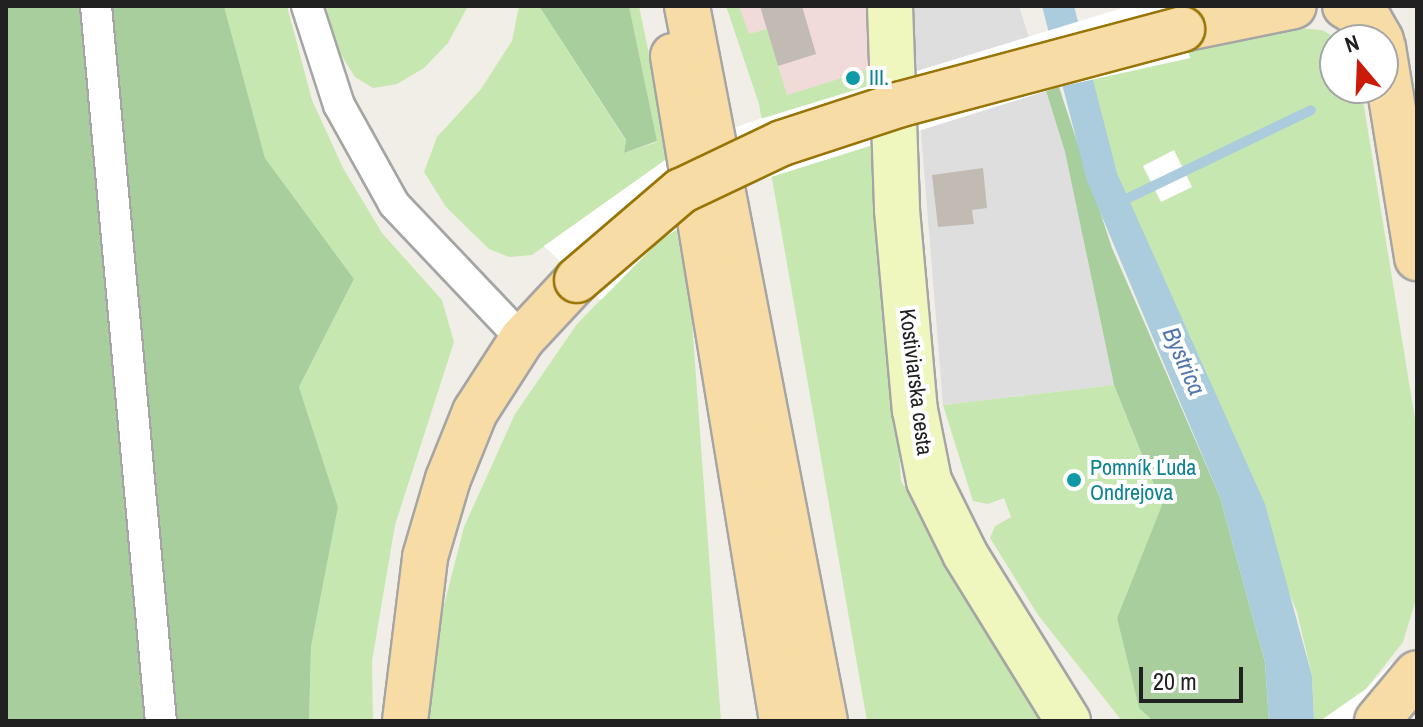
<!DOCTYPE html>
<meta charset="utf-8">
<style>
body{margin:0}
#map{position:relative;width:1423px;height:727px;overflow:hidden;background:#f1eee8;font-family:"Archivo Narrow",sans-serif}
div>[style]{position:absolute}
.residential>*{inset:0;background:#dfdede}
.commercial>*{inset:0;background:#f0dbd8}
.grass>*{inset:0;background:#c6e8b0}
.forest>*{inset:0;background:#a8ce9e}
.water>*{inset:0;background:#aaccdc}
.pier>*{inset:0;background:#fff}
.stream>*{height:10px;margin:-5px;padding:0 5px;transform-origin:5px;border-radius:5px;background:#aaccdc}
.building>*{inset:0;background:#c1bbb4}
.roads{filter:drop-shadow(2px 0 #a5a5a5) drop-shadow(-2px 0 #a5a5a5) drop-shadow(0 2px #a5a5a5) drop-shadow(0 -2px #a5a5a5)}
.street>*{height:30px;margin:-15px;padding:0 15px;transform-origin:15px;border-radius:15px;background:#fff}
.secondary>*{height:44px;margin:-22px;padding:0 22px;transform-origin:22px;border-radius:22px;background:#eff7bf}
.primary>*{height:44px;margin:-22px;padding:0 22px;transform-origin:22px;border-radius:22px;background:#f8dca5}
.bridges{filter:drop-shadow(2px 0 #977506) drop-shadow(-2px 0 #977506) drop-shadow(0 2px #977506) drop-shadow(0 -2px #977506)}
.primary-bridge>*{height:44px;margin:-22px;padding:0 22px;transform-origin:22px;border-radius:22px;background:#f8dca5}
.dots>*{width:22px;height:22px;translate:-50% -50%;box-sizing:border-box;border:4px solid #fff;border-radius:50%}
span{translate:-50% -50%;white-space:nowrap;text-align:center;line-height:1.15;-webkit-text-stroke:8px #fff;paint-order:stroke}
.culture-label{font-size:22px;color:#0d838f}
.left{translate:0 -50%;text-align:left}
.street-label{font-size:22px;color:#212121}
.water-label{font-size:24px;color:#5076ad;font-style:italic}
.frame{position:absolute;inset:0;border:8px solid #212121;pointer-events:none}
.north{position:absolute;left:1319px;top:24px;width:80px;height:80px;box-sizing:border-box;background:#fff;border:2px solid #a6a6a6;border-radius:50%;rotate:341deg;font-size:22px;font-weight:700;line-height:32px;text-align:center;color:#212121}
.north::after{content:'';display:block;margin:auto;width:28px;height:36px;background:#c91b08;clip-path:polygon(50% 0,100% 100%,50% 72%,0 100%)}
.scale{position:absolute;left:1139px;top:667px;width:104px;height:36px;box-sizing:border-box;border:4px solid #212121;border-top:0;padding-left:10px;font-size:24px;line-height:28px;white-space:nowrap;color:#212121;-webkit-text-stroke:6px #fff;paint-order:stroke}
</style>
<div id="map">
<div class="residential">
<div style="clip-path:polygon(872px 6px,1019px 6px,1065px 152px,1114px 385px,943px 405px,915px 59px,873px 68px)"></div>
</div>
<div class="commercial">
<div style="clip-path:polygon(739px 6px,872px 6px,873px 68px,787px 95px,767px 29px,748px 35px)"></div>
</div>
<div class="grass">
<div style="clip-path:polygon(224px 6px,287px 6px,312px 100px,343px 168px,382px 233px,442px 300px,454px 342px,395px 525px,372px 661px,373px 721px,309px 721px,311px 647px,338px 507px,299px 387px,354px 279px,265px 158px)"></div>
<div style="clip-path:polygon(326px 6px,468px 6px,448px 43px,424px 68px,397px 84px,373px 88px,355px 77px,336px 47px)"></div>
<div style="clip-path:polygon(519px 6px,539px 6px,626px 141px,624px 153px,657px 142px,629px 6px,639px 6px,670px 157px,532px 255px,509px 257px,489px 249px,446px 207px,424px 172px,437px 137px,481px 89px,512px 41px)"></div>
<div style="clip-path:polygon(726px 6px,739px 6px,749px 34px,767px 29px,787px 95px,873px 68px,901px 481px,1044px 721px,867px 721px,759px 104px)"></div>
<div style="clip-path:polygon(1286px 27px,1322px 30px,1339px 40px,1335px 88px,1361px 88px,1417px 431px,1417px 596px,1403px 642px,1366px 689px,1320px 721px,1314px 721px,1312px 676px,1297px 612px,1117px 173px,1090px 79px,1189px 58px,1188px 51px)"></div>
<div style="clip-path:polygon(675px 223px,691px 308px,721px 721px,428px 721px,430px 660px,464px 527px,515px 414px,577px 324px)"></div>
<div style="clip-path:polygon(1114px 385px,1162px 506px,1117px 618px,1139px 707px,1153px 721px,1122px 721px,1038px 615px,990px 538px,995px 526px,1011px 517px,1004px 498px,988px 504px,973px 501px,943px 405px)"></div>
</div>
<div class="forest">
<div style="clip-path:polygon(6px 6px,224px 6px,265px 158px,354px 279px,299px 387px,338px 507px,311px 647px,309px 721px,6px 721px)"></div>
<div style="clip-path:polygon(539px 6px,629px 6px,657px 141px,624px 153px,626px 140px)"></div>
<div style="clip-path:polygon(1059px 87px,1112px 248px,1220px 497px,1265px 662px,1269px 721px,1153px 721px,1139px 708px,1117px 618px,1162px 505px,1114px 385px,1065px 152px,1046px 91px)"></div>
</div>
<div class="water">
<div style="clip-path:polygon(1042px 6px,1074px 6px,1117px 173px,1265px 504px,1312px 676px,1314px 721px,1269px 721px,1265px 662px,1220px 497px,1087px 181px)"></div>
</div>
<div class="pier">
<div style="clip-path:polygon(1129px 6px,1176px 6px,1190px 58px,1059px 87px,752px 183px,660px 240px,601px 300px,544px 246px,675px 153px,747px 123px)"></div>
<div style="clip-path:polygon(1174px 150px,1192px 187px,1161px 202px,1143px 166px)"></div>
<div style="clip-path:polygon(1392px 662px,1408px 721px,1320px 721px,1366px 689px)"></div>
</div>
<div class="stream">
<div style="left:1118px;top:203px;width:214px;rotate:-25.7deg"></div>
</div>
<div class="building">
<div style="clip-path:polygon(760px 6px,802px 6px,816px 54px,778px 66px)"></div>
<div style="clip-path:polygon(983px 168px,987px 208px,972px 210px,974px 224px,938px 227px,932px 175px)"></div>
</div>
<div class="roads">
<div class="street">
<div style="left:96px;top:6px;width:718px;rotate:84.81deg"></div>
<div style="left:307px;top:6px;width:104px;rotate:72.1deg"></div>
<div style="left:339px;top:105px;width:113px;rotate:60.9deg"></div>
<div style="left:394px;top:204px;width:186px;rotate:46.5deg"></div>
</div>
<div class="secondary">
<div style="left:890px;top:6px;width:204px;rotate:88deg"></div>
<div style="left:897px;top:210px;width:201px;rotate:84.9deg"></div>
<div style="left:915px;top:410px;width:72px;rotate:78.8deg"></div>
<div style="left:929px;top:481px;width:81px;rotate:63.7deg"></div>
<div style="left:965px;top:554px;width:196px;rotate:58.3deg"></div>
</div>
<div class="primary">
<div style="left:687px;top:6px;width:728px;rotate:79.08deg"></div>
<div style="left:1345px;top:6px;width:29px;rotate:31deg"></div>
<div style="left:1370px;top:21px;width:22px;rotate:60deg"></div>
<div style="left:1182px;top:29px;width:114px;rotate:-11.6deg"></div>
<div style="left:1383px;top:47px;width:214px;rotate:80.8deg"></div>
<div style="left:673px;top:56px;width:674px;rotate:80.69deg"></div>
<div style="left:405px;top:721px;width:165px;rotate:-83deg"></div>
<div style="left:425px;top:557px;width:81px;rotate:-73.6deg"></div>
<div style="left:448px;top:479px;width:72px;rotate:-68.1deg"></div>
<div style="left:475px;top:412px;width:87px;rotate:-57.2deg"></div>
<div style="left:522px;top:339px;width:81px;rotate:-47deg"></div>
<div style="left:1377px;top:721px;width:62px;rotate:-50.2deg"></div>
</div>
</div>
<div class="bridges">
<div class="primary-bridge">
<div style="left:577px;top:280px;width:137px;rotate:-40.6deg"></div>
<div style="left:681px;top:191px;width:112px;rotate:-25.4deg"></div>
<div style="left:782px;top:143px;width:125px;rotate:-18.1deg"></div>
<div style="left:901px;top:104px;width:291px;rotate:-14.9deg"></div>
</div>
</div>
<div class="dots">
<div style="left:853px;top:78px;background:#0f9aa8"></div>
<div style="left:1074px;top:480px;background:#0f9aa8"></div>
</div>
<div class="culture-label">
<span class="left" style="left:869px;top:78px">III.</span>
<span class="left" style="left:1090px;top:480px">Pomník Ľuda<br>Ondrejova</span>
</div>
<div class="street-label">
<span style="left:916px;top:382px;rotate:83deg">Kostiviarska cesta</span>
</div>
<div class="water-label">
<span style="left:1184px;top:361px;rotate:66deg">Bystrica</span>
</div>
<div class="frame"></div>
<div class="north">N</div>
<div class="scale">20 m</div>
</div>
